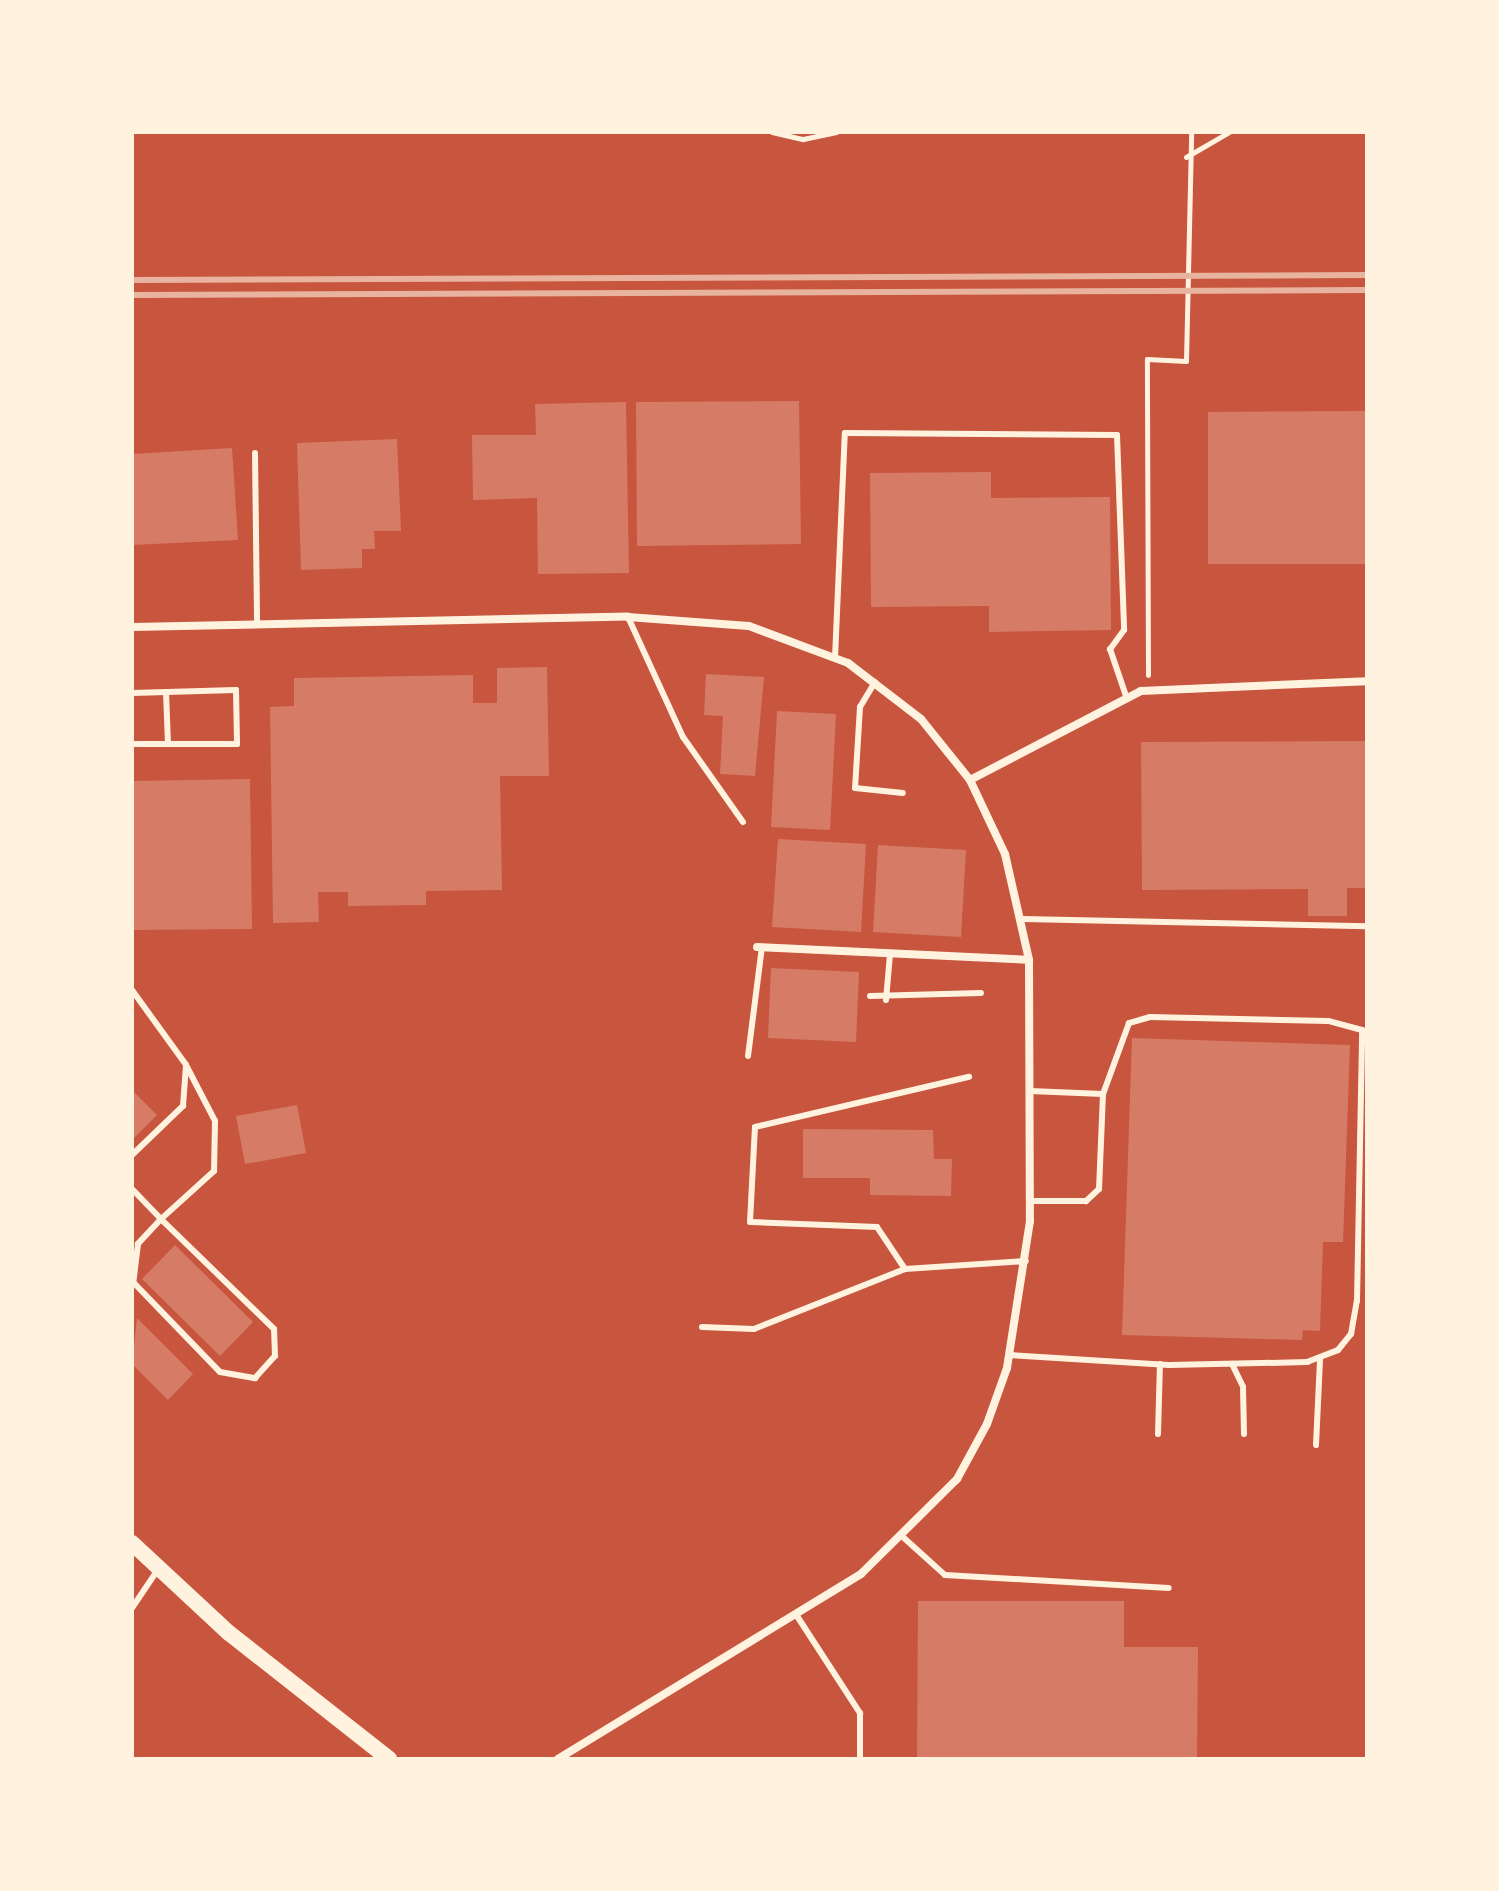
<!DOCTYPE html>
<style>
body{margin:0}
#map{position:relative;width:1499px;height:1891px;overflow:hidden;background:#c8553d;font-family:"Noto Sans",sans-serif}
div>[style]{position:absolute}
.building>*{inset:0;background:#d67c66}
.path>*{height:5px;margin:-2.5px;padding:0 2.5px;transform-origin:2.5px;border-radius:2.5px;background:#fff3e0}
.service>*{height:6px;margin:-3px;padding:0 3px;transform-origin:3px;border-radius:3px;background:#fff3e0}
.minor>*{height:8px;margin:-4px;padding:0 4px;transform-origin:4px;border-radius:4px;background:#fff3e0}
.secondary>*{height:16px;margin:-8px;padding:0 8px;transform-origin:8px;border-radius:8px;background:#fff3e0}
.rail>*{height:6px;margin:-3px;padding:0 3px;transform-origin:3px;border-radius:3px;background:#e9b49f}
span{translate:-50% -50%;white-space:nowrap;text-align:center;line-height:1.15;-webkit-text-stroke:6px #fff3e0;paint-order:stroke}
.frame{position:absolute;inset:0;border:134px solid #fff3e0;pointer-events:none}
</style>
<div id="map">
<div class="building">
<div style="clip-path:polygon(799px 401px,801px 544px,637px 546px,636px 402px)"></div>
<div style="clip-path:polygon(626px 402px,629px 573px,538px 574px,537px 498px,473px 500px,472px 435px,536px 435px,535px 404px)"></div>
<div style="clip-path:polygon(1367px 411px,1367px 564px,1208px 564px,1208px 412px)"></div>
<div style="clip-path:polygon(397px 439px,401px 531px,374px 531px,375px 549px,362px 549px,362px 568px,301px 570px,297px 443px)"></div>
<div style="clip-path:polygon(232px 448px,238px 540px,132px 545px,132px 454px)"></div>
<div style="clip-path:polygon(991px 472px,991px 498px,1110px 497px,1111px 630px,989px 632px,989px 606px,871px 607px,870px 473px)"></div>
<div style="clip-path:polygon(547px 667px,549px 776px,500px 776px,502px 890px,426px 891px,426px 905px,348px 906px,348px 892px,318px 892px,319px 922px,273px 923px,270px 707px,294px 706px,294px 678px,473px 675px,473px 703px,497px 703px,497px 668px)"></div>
<div style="clip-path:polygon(706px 674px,764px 677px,755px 776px,720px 774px,723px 716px,704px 715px)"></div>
<div style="clip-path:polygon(777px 711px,836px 714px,830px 830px,771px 827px)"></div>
<div style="clip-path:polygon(1367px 741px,1367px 888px,1347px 888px,1347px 916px,1308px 916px,1308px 889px,1142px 890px,1141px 742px)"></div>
<div style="clip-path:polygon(250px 779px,252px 929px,132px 930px,132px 781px)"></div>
<div style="clip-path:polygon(778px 839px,866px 844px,861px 932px,772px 927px)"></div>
<div style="clip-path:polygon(878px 845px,966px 850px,961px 937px,873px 932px)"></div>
<div style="clip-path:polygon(771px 968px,859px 972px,856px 1042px,768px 1038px)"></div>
<div style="clip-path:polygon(1132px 1038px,1350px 1045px,1343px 1242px,1323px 1242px,1320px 1331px,1303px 1330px,1302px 1340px,1122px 1335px)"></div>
<div style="clip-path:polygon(132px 1090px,157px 1115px,132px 1140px)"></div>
<div style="clip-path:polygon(297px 1105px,306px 1153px,245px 1164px,236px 1116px)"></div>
<div style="clip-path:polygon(803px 1129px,933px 1130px,934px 1159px,952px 1159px,951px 1196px,870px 1195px,870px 1178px,803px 1178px)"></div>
<div style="clip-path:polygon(175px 1245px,253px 1322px,220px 1356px,142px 1279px)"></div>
<div style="clip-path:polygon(137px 1318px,193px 1374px,168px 1400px,132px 1364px)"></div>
<div style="clip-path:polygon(918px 1601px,1124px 1601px,1124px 1647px,1198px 1647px,1197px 1759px,917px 1759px)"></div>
</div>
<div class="path">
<div style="left:772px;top:132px;width:32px;rotate:13deg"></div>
<div style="left:803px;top:139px;width:34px;rotate:-12deg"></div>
<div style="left:1186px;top:157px;width:50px;rotate:-30.2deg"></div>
<div style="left:1148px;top:675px;width:316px;rotate:-90.2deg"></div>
<div style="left:1147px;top:359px;width:39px;rotate:3deg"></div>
<div style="left:1186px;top:361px;width:229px;rotate:-88.7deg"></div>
</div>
<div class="service">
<div style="left:255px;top:453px;width:168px;rotate:89.3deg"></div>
<div style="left:628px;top:617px;width:132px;rotate:65.4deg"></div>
<div style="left:683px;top:737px;width:104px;rotate:54.8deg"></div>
<div style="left:835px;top:658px;width:225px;rotate:-87.5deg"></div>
<div style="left:845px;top:433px;width:272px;rotate:0.4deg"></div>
<div style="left:1117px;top:435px;width:195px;rotate:87.9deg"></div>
<div style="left:1124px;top:630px;width:24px;rotate:126deg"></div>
<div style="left:1110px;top:649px;width:50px;rotate:71.2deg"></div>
<div style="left:875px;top:682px;width:29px;rotate:121deg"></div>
<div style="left:860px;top:707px;width:81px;rotate:93.5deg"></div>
<div style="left:855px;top:788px;width:48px;rotate:5.9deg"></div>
<div style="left:166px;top:692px;width:52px;rotate:87.8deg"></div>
<div style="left:132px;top:693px;width:104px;rotate:-1.7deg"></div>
<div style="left:236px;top:690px;width:54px;rotate:88.9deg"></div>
<div style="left:237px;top:744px;width:105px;rotate:180deg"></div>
<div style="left:1023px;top:919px;width:344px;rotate:1.2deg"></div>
<div style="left:132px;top:990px;width:92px;rotate:54.2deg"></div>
<div style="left:870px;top:996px;width:111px;rotate:-1.5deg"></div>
<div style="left:886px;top:1000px;width:46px;rotate:-85deg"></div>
<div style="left:748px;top:1056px;width:110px;rotate:-82.7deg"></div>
<div style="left:1030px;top:1091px;width:73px;rotate:2.4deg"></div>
<div style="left:132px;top:1155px;width:71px;rotate:-43.9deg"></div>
<div style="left:183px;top:1106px;width:41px;rotate:-85.8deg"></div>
<div style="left:186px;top:1065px;width:63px;rotate:62.6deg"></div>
<div style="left:215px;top:1121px;width:50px;rotate:91.1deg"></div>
<div style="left:214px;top:1171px;width:72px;rotate:137.8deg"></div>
<div style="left:161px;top:1219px;width:34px;rotate:133deg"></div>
<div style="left:138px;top:1244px;width:38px;rotate:97deg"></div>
<div style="left:133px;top:1282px;width:125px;rotate:46deg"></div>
<div style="left:220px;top:1372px;width:36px;rotate:10deg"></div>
<div style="left:255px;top:1378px;width:30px;rotate:-48deg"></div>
<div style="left:275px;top:1356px;width:27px;rotate:-92deg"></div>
<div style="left:274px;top:1329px;width:158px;rotate:-135.8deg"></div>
<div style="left:161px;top:1219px;width:42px;rotate:-134deg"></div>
<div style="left:905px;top:1269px;width:50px;rotate:-123.7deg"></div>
<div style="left:877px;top:1227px;width:127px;rotate:-177.7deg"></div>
<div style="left:750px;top:1222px;width:95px;rotate:-87deg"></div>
<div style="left:755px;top:1127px;width:220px;rotate:-13.2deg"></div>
<div style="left:702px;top:1327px;width:52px;rotate:2.2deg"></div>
<div style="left:754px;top:1329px;width:162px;rotate:-21.7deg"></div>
<div style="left:905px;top:1269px;width:121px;rotate:-3.8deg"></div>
<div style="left:1009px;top:1355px;width:160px;rotate:3.6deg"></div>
<div style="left:1169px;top:1365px;width:138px;rotate:-1.2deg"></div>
<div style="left:1307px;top:1362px;width:33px;rotate:-21deg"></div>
<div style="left:1338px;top:1350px;width:21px;rotate:-51deg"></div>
<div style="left:1351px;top:1334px;width:34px;rotate:-80deg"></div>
<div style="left:1357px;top:1301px;width:271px;rotate:-88.9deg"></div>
<div style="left:1362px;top:1030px;width:35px;rotate:-165deg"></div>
<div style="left:1328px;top:1021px;width:178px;rotate:-178.7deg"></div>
<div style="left:1150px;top:1017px;width:22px;rotate:164deg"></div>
<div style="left:1129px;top:1023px;width:76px;rotate:110.1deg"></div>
<div style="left:1103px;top:1094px;width:95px;rotate:92.4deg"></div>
<div style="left:1099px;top:1189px;width:18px;rotate:137deg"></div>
<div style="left:1086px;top:1201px;width:56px;rotate:180deg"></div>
<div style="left:1232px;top:1364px;width:25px;rotate:64deg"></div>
<div style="left:1243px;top:1387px;width:47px;rotate:88.8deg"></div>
<div style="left:1158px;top:1434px;width:70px;rotate:-88.4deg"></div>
<div style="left:1316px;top:1445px;width:85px;rotate:-87.3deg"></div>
<div style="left:904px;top:1538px;width:55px;rotate:42.1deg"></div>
<div style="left:945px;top:1575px;width:224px;rotate:3.3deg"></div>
<div style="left:132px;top:1608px;width:45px;rotate:-56deg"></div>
<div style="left:797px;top:1616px;width:116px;rotate:57deg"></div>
<div style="left:860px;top:1713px;width:46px;rotate:90deg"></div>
</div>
<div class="minor">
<div style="left:132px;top:627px;width:496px;rotate:-1.2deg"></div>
<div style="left:628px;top:617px;width:121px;rotate:4.3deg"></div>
<div style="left:749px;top:626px;width:106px;rotate:20.5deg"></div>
<div style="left:848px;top:663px;width:92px;rotate:37.5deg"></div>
<div style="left:921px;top:719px;width:78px;rotate:51.2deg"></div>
<div style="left:970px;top:780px;width:82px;rotate:64.7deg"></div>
<div style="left:1005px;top:854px;width:109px;rotate:77.2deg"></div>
<div style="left:1029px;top:960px;width:261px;rotate:89.8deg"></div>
<div style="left:1030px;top:1221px;width:149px;rotate:98.9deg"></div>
<div style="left:1007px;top:1368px;width:59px;rotate:109.7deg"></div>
<div style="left:987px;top:1424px;width:63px;rotate:118.6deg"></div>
<div style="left:957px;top:1479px;width:135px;rotate:135.3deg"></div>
<div style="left:861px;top:1574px;width:355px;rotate:148.6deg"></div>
<div style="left:970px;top:780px;width:193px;rotate:-27.5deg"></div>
<div style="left:1141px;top:691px;width:226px;rotate:-2.5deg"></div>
<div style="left:757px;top:947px;width:272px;rotate:2.7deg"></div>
</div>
<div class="secondary">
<div style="left:132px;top:1543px;width:132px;rotate:42.9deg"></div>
<div style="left:229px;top:1633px;width:204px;rotate:38.2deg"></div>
</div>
<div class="rail">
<div style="left:132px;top:280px;width:1235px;rotate:-0.23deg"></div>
<div style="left:132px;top:295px;width:1235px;rotate:-0.23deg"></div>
</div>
<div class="frame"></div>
</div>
